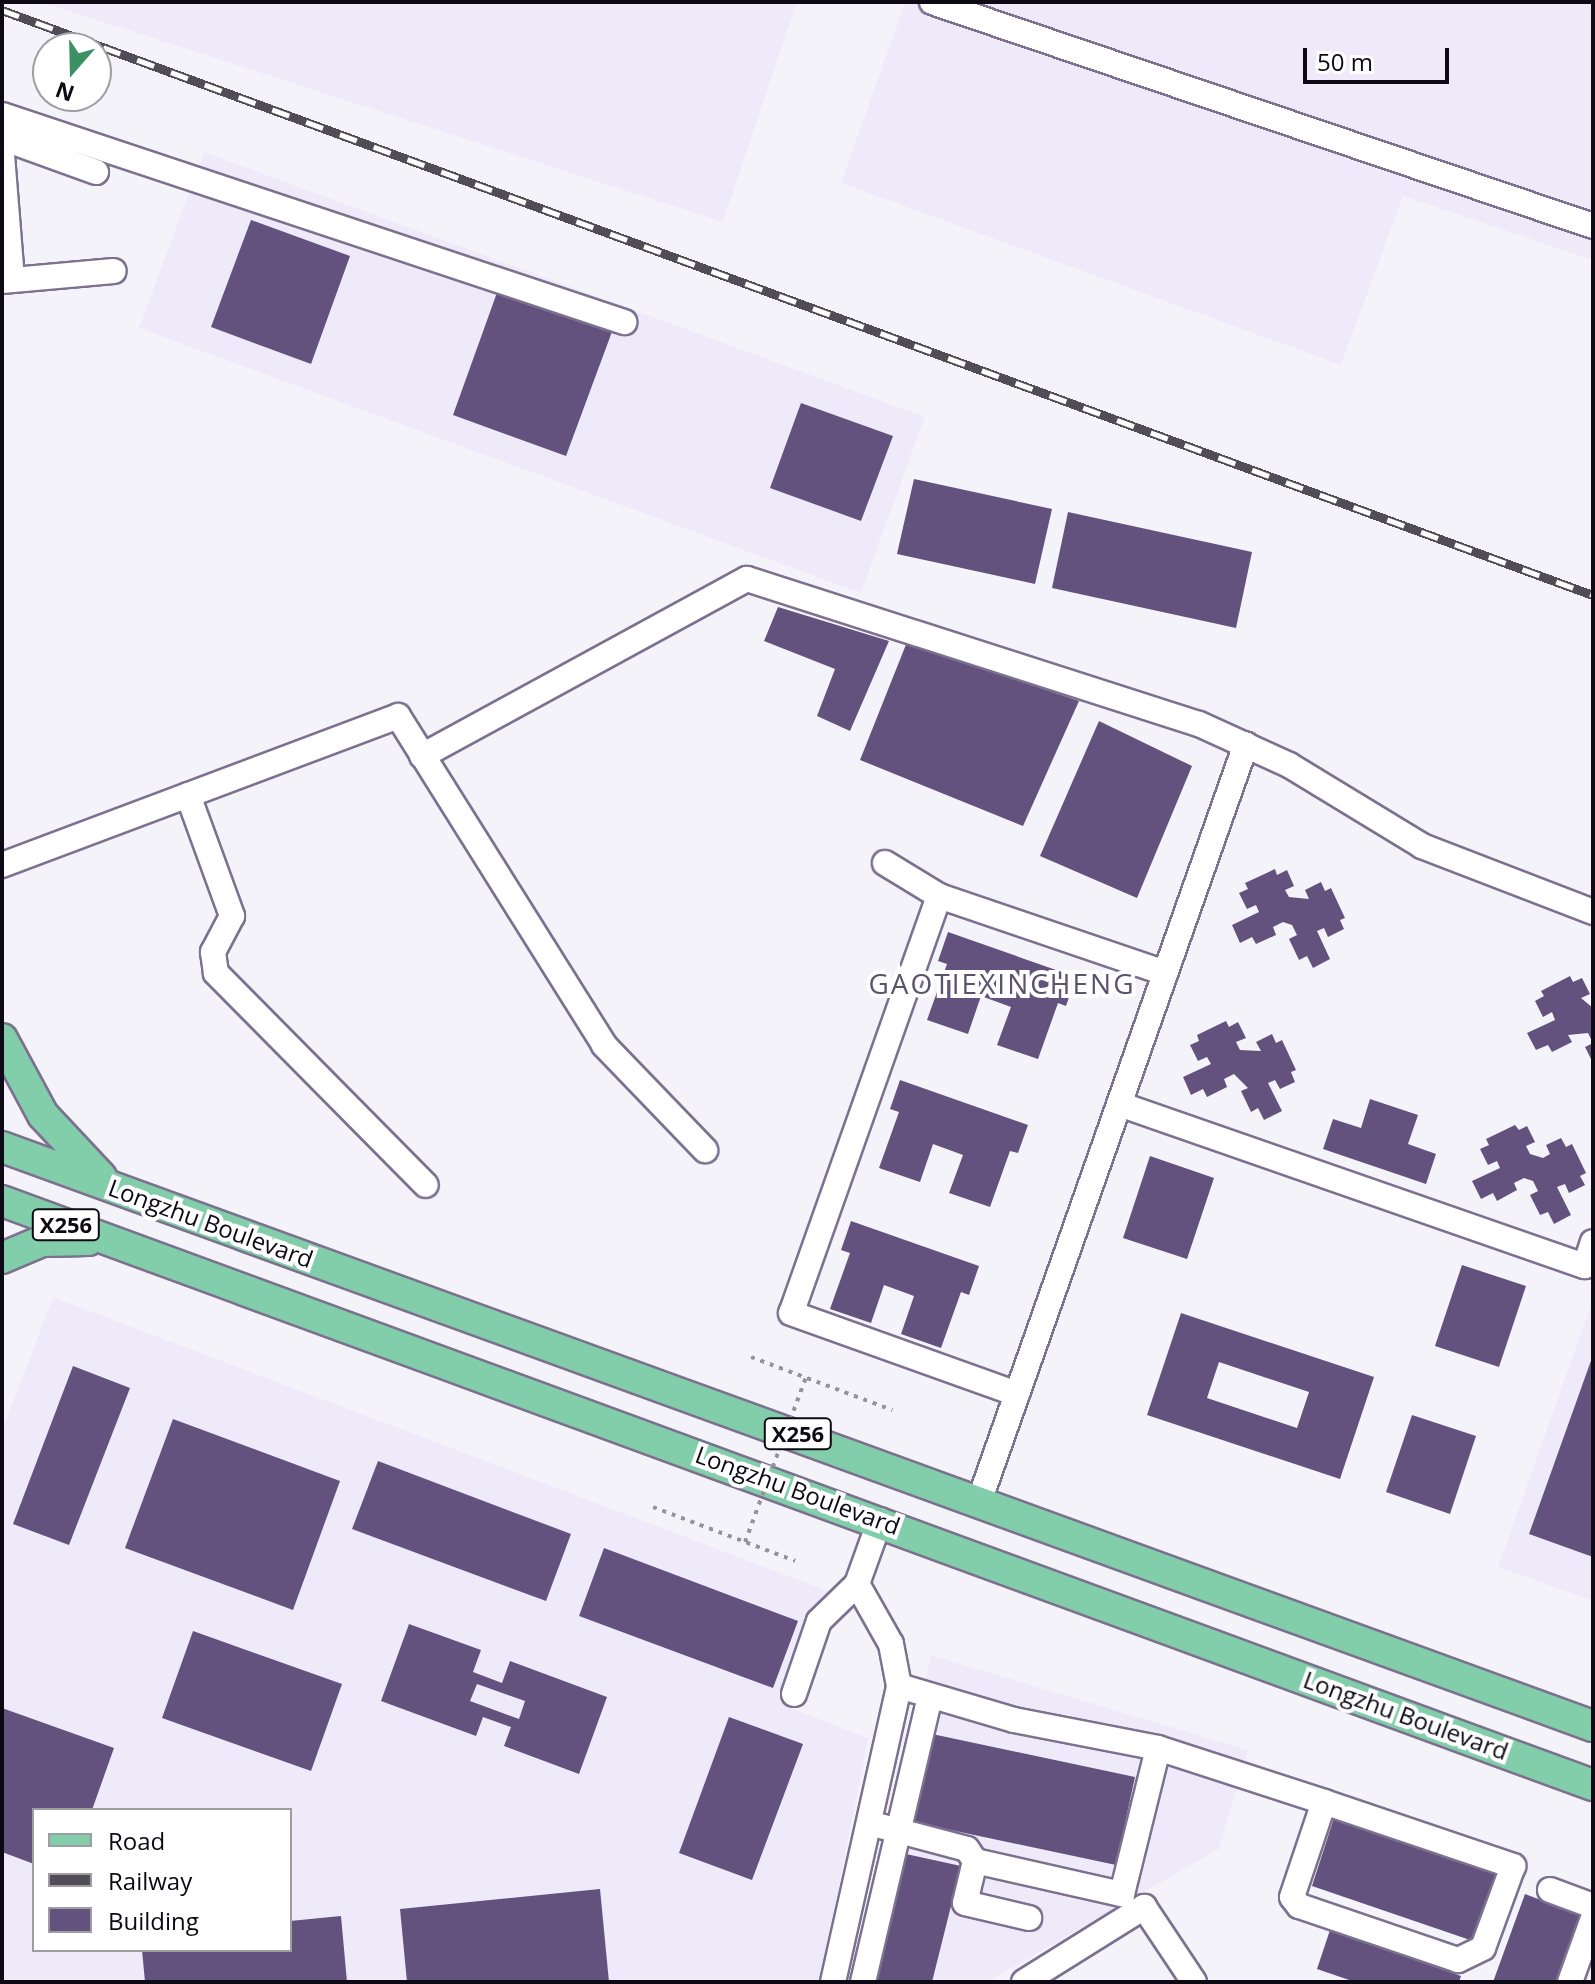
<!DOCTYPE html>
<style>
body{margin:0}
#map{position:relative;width:1595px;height:1984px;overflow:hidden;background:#f5f3fa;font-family:"Open Sans",sans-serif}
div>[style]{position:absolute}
.built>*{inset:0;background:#efeafa}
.building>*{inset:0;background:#63527e}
.path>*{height:4px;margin-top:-2px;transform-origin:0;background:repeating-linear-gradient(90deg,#95929b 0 4px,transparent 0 10px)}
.roads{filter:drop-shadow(2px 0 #7c718f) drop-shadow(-2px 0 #7c718f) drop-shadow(0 2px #7c718f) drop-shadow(0 -2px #7c718f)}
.minor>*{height:24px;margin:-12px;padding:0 12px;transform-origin:12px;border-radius:12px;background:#fff}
.major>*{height:30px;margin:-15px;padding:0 15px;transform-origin:15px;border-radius:15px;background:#82ceaa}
.rail>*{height:9px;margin-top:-4.5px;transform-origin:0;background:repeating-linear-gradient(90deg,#fff 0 18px,#514d57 0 36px);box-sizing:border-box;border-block:2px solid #514d57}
.path-bridge>*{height:4px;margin-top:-2px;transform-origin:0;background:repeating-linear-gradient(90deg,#95929b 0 4px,transparent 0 10px)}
span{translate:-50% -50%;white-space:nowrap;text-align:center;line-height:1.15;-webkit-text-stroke:8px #fff;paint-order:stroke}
.shield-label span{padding:2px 6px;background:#fff;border:2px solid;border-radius:6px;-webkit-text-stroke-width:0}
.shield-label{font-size:22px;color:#0e0a15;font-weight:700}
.street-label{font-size:24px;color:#0e0a15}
.quarter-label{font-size:28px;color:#5c526e;letter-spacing:2px}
.frame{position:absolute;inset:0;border:4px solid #0e0a15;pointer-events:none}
.legend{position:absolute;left:32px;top:1808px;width:260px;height:144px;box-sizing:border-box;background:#fff;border:2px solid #9f9da1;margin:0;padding:10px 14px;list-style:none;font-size:24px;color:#0e0a15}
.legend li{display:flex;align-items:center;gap:16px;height:40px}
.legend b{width:40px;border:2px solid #9f9da1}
.north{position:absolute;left:32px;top:32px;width:80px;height:80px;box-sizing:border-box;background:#fff;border:2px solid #9f9da1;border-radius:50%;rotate:200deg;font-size:22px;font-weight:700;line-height:32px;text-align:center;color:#0e0a15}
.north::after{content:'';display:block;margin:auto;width:28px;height:36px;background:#3c9164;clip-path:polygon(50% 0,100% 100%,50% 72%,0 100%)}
.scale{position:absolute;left:1303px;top:48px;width:146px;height:36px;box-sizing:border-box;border:4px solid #0e0a15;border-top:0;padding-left:10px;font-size:24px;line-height:28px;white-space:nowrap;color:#0e0a15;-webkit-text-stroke:6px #fff;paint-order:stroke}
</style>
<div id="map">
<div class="built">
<div style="clip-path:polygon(41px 2px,797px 2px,723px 222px)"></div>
<div style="clip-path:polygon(905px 2px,1593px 2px,1593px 260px,1403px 196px,1341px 365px,841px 183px)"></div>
<div style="clip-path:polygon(204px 152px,925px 417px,861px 593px,139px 328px)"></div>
<div style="clip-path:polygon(evenodd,53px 1297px,836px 1594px,793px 1709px,868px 1738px,820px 1982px,2px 1982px,2px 1431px,53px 1297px,34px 1810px,290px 1810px,290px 1950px,34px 1950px,34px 1810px)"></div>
<div style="clip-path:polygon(1593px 1299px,1593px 1601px,1498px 1567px)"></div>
<div style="clip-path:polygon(931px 1655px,1248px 1750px,1219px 1849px,987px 1982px,854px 1982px)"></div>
</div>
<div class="building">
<div style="clip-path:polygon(251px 220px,350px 256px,311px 364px,211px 327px)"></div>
<div style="clip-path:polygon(499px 287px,613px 329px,566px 456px,453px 415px)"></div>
<div style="clip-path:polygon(801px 403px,893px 436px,861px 521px,770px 488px)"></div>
<div style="clip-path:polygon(914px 479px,1052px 509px,1035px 584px,897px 554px)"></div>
<div style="clip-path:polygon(1068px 512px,1252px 552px,1236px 628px,1052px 588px)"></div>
<div style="clip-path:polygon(778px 607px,889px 641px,850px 731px,817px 716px,835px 669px,764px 641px)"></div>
<div style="clip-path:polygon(907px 642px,1079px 701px,1023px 826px,860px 760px)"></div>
<div style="clip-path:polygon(1099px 721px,1192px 766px,1137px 898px,1040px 856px)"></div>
<div style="clip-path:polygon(1275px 869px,1277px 875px,1287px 870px,1294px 886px,1285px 890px,1289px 897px,1309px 899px,1305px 890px,1321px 882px,1325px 891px,1331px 888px,1345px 918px,1340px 920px,1344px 929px,1328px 937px,1324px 928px,1317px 931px,1330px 959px,1313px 968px,1307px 956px,1299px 960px,1289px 939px,1297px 935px,1292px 925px,1283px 922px,1273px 927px,1276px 935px,1256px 944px,1252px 937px,1240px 943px,1232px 925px,1259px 912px,1256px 905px,1247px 909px,1239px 893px,1248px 889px,1245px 883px)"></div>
<div style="clip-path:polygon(948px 932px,1076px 977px,1066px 1006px,1058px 1003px,1038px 1059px,997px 1045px,1011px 1007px,981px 996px,968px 1034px,927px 1020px,947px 964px,938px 961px)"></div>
<div style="clip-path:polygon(1570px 976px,1573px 982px,1582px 978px,1590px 994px,1581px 998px,1593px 1008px,1593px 1063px,1585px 1047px,1593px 1043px,1588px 1033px,1568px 1035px,1572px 1042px,1552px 1052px,1548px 1045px,1536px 1050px,1527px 1033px,1555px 1020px,1552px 1012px,1543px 1017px,1535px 1001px,1544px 996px,1541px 991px)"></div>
<div style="clip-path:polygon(1226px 1021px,1229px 1027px,1238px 1022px,1246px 1038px,1236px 1042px,1240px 1050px,1261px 1051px,1256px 1042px,1272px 1034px,1276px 1043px,1282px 1040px,1296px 1070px,1291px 1072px,1295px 1082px,1280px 1089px,1275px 1080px,1268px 1083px,1282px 1111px,1264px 1120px,1258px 1108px,1251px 1112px,1241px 1091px,1248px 1088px,1234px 1074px,1224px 1079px,1227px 1087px,1207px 1097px,1203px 1089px,1191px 1095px,1183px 1077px,1211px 1064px,1207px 1057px,1198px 1061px,1190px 1045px,1199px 1041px,1197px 1035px)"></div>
<div style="clip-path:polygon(900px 1080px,1028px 1125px,1018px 1153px,1010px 1151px,990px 1207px,949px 1193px,963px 1155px,933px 1144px,920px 1182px,879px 1168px,899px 1112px,890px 1109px)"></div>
<div style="clip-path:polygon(1370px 1099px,1418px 1115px,1408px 1144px,1436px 1154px,1426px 1184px,1323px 1149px,1333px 1119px,1361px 1128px)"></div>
<div style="clip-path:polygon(1515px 1125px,1519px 1130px,1527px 1126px,1535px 1142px,1526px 1146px,1530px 1154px,1543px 1158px,1550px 1154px,1546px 1145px,1561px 1138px,1566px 1147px,1572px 1144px,1586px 1173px,1580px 1176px,1585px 1185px,1569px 1193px,1565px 1184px,1557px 1187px,1571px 1215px,1554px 1224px,1548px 1212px,1540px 1215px,1530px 1195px,1538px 1191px,1533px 1181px,1524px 1178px,1514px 1183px,1517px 1190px,1497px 1201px,1493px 1193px,1481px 1199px,1472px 1181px,1500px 1168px,1497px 1161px,1488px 1165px,1480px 1149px,1489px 1145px,1486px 1139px)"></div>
<div style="clip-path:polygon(1150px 1156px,1214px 1178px,1187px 1259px,1123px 1238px)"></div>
<div style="clip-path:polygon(851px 1221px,979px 1266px,969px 1295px,961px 1292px,941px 1348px,901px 1334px,914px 1296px,884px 1285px,871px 1323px,830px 1309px,850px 1253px,841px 1250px)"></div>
<div style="clip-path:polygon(1462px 1265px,1526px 1286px,1499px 1367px,1435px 1346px)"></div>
<div style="clip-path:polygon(evenodd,1181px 1313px,1374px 1377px,1340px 1479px,1147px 1415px,1181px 1313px,1219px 1362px,1309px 1392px,1297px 1428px,1207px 1398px,1219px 1362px)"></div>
<div style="clip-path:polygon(1593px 1355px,1593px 1557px,1529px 1534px)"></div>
<div style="clip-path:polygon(73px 1366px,130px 1388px,69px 1545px,13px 1524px)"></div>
<div style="clip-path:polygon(1412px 1415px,1476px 1436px,1450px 1514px,1386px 1492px)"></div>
<div style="clip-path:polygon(173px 1419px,340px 1481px,293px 1610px,125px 1548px)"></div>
<div style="clip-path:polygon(378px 1461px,571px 1534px,546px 1601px,352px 1529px)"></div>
<div style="clip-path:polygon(604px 1548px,798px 1621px,773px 1688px,579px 1616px)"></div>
<div style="clip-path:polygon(evenodd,409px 1624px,481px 1650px,473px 1672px,502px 1683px,510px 1661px,607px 1697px,579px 1774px,504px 1746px,511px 1727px,483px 1717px,476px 1736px,381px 1701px,409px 1624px,477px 1684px,525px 1701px,519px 1719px,470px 1701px,477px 1684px)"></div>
<div style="clip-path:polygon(193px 1631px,342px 1684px,311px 1771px,162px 1718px)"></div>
<div style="clip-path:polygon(2px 1708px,114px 1748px,92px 1810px,34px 1810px,34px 1864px,2px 1852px)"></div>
<div style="clip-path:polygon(729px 1717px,803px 1744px,752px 1880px,679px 1853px)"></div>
<div style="clip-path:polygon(932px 1734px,1135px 1777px,1116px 1865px,913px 1822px)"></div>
<div style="clip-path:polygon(1335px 1815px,1497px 1870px,1473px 1941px,1312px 1886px)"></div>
<div style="clip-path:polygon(906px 1854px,961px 1866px,932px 1982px,875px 1982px)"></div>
<div style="clip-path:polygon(600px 1889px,609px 1982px,407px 1982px,400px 1909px)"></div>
<div style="clip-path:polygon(1525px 1894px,1583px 1916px,1559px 1982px,1493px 1982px)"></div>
<div style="clip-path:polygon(341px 1916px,347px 1982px,145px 1982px,142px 1950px,290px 1950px,290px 1921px)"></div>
<div style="clip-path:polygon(1330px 1930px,1461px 1976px,1459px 1982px,1355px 1982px,1317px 1969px)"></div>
</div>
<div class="path">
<div style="left:751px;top:1357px;width:151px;rotate:20.6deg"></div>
<div style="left:653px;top:1507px;width:152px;rotate:20.8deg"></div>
</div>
<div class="roads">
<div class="minor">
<div style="left:932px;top:2px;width:698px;rotate:18.72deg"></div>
<div style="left:2px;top:115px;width:656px;rotate:18.41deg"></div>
<div style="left:2px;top:138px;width:100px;rotate:19.9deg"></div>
<div style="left:2px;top:155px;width:125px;rotate:85.4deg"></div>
<div style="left:2px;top:281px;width:112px;rotate:-5.1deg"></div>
<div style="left:422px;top:756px;width:370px;rotate:-28.6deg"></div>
<div style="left:747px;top:579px;width:475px;rotate:17.8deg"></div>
<div style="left:1199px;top:724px;width:99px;rotate:24.5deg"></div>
<div style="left:1289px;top:765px;width:156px;rotate:31.3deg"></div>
<div style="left:1422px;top:846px;width:183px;rotate:21.1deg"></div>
<div style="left:188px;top:795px;width:129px;rotate:70deg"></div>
<div style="left:232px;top:916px;width:41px;rotate:117.8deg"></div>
<div style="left:213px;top:952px;width:21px;rotate:82deg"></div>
<div style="left:216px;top:973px;width:298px;rotate:45.3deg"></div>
<div style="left:885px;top:863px;width:63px;rotate:31.4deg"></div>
<div style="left:939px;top:896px;width:239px;rotate:18.8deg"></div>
<div style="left:2px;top:865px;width:423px;rotate:-20.6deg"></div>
<div style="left:398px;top:716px;width:388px;rotate:57.9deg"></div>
<div style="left:604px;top:1045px;width:146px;rotate:46.1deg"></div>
<div style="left:939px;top:896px;width:442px;rotate:109.5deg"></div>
<div style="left:791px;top:1313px;width:240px;rotate:19.7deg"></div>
<div style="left:1119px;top:1104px;width:493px;rotate:19.2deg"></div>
<div style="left:1585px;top:1266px;width:25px;rotate:-72deg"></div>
<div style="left:980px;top:1499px;width:800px;rotate:-70.59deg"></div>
<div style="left:899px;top:1686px;width:120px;rotate:16.5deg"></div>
<div style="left:1014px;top:1720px;width:147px;rotate:11deg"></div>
<div style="left:1158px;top:1748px;width:175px;rotate:18deg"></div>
<div style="left:1324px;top:1802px;width:200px;rotate:18.7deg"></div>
<div style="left:1513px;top:1866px;width:87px;rotate:110.1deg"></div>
<div style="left:1483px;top:1948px;width:28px;rotate:154deg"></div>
<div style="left:1458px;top:1960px;width:168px;rotate:-161.2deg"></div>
<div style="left:1299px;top:1906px;width:11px;rotate:-128deg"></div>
<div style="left:1292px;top:1897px;width:100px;rotate:-71.4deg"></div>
<div style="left:794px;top:1694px;width:77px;rotate:-71.1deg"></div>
<div style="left:819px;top:1621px;width:53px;rotate:-44.2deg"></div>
<div style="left:857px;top:1584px;width:68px;rotate:-70.2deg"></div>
<div style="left:869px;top:1823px;width:101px;rotate:14.9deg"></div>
<div style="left:967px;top:1849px;width:14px;rotate:56deg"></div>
<div style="left:975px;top:1861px;width:151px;rotate:12.7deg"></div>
<div style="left:1122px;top:1894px;width:150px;rotate:-76.1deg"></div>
<div style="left:975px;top:1861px;width:43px;rotate:103.4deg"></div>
<div style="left:965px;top:1903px;width:66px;rotate:13.2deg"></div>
<div style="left:1550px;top:1890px;width:46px;rotate:20.4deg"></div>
<div style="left:833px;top:1982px;width:303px;rotate:-77.4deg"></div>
<div style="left:899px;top:1686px;width:43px;rotate:-100.8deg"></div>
<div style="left:891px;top:1644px;width:69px;rotate:-119.5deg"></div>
<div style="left:863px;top:1982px;width:293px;rotate:-76.8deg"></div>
<div style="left:1024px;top:1982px;width:142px;rotate:-32deg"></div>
<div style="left:1144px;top:1907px;width:90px;rotate:56.3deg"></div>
<div style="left:1570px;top:1982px;width:68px;rotate:-70.2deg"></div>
</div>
<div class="major">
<div style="left:2px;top:1039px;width:86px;rotate:61.7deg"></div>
<div style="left:43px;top:1115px;width:85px;rotate:46.9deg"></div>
<div style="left:2px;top:1147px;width:1693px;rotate:20deg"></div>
<div style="left:2px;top:1201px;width:1695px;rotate:20.16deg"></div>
<div style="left:2px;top:1258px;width:43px;rotate:-23deg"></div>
<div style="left:42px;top:1241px;width:46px;rotate:-1.2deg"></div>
</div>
</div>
<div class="rail">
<div style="left:2px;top:10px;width:1695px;rotate:20.19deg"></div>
</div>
<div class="path-bridge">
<div style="left:745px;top:1542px;width:176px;rotate:-69.7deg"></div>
</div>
<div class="shield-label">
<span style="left:66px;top:1225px">X256</span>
<span style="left:798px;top:1434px">X256</span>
</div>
<div class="street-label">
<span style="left:211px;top:1223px;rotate:20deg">Longzhu Boulevard</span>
<span style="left:798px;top:1490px;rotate:20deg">Longzhu Boulevard</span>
<span style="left:1406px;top:1715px;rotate:20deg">Longzhu Boulevard</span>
</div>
<div class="quarter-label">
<span style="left:1002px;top:983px">GAOTIEXINCHENG</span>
</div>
<div class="frame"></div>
<ul class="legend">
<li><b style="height:10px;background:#82ceaa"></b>Road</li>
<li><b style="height:10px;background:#514d57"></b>Railway</li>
<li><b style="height:22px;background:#63527e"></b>Building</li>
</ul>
<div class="north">N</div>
<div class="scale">50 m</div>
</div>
